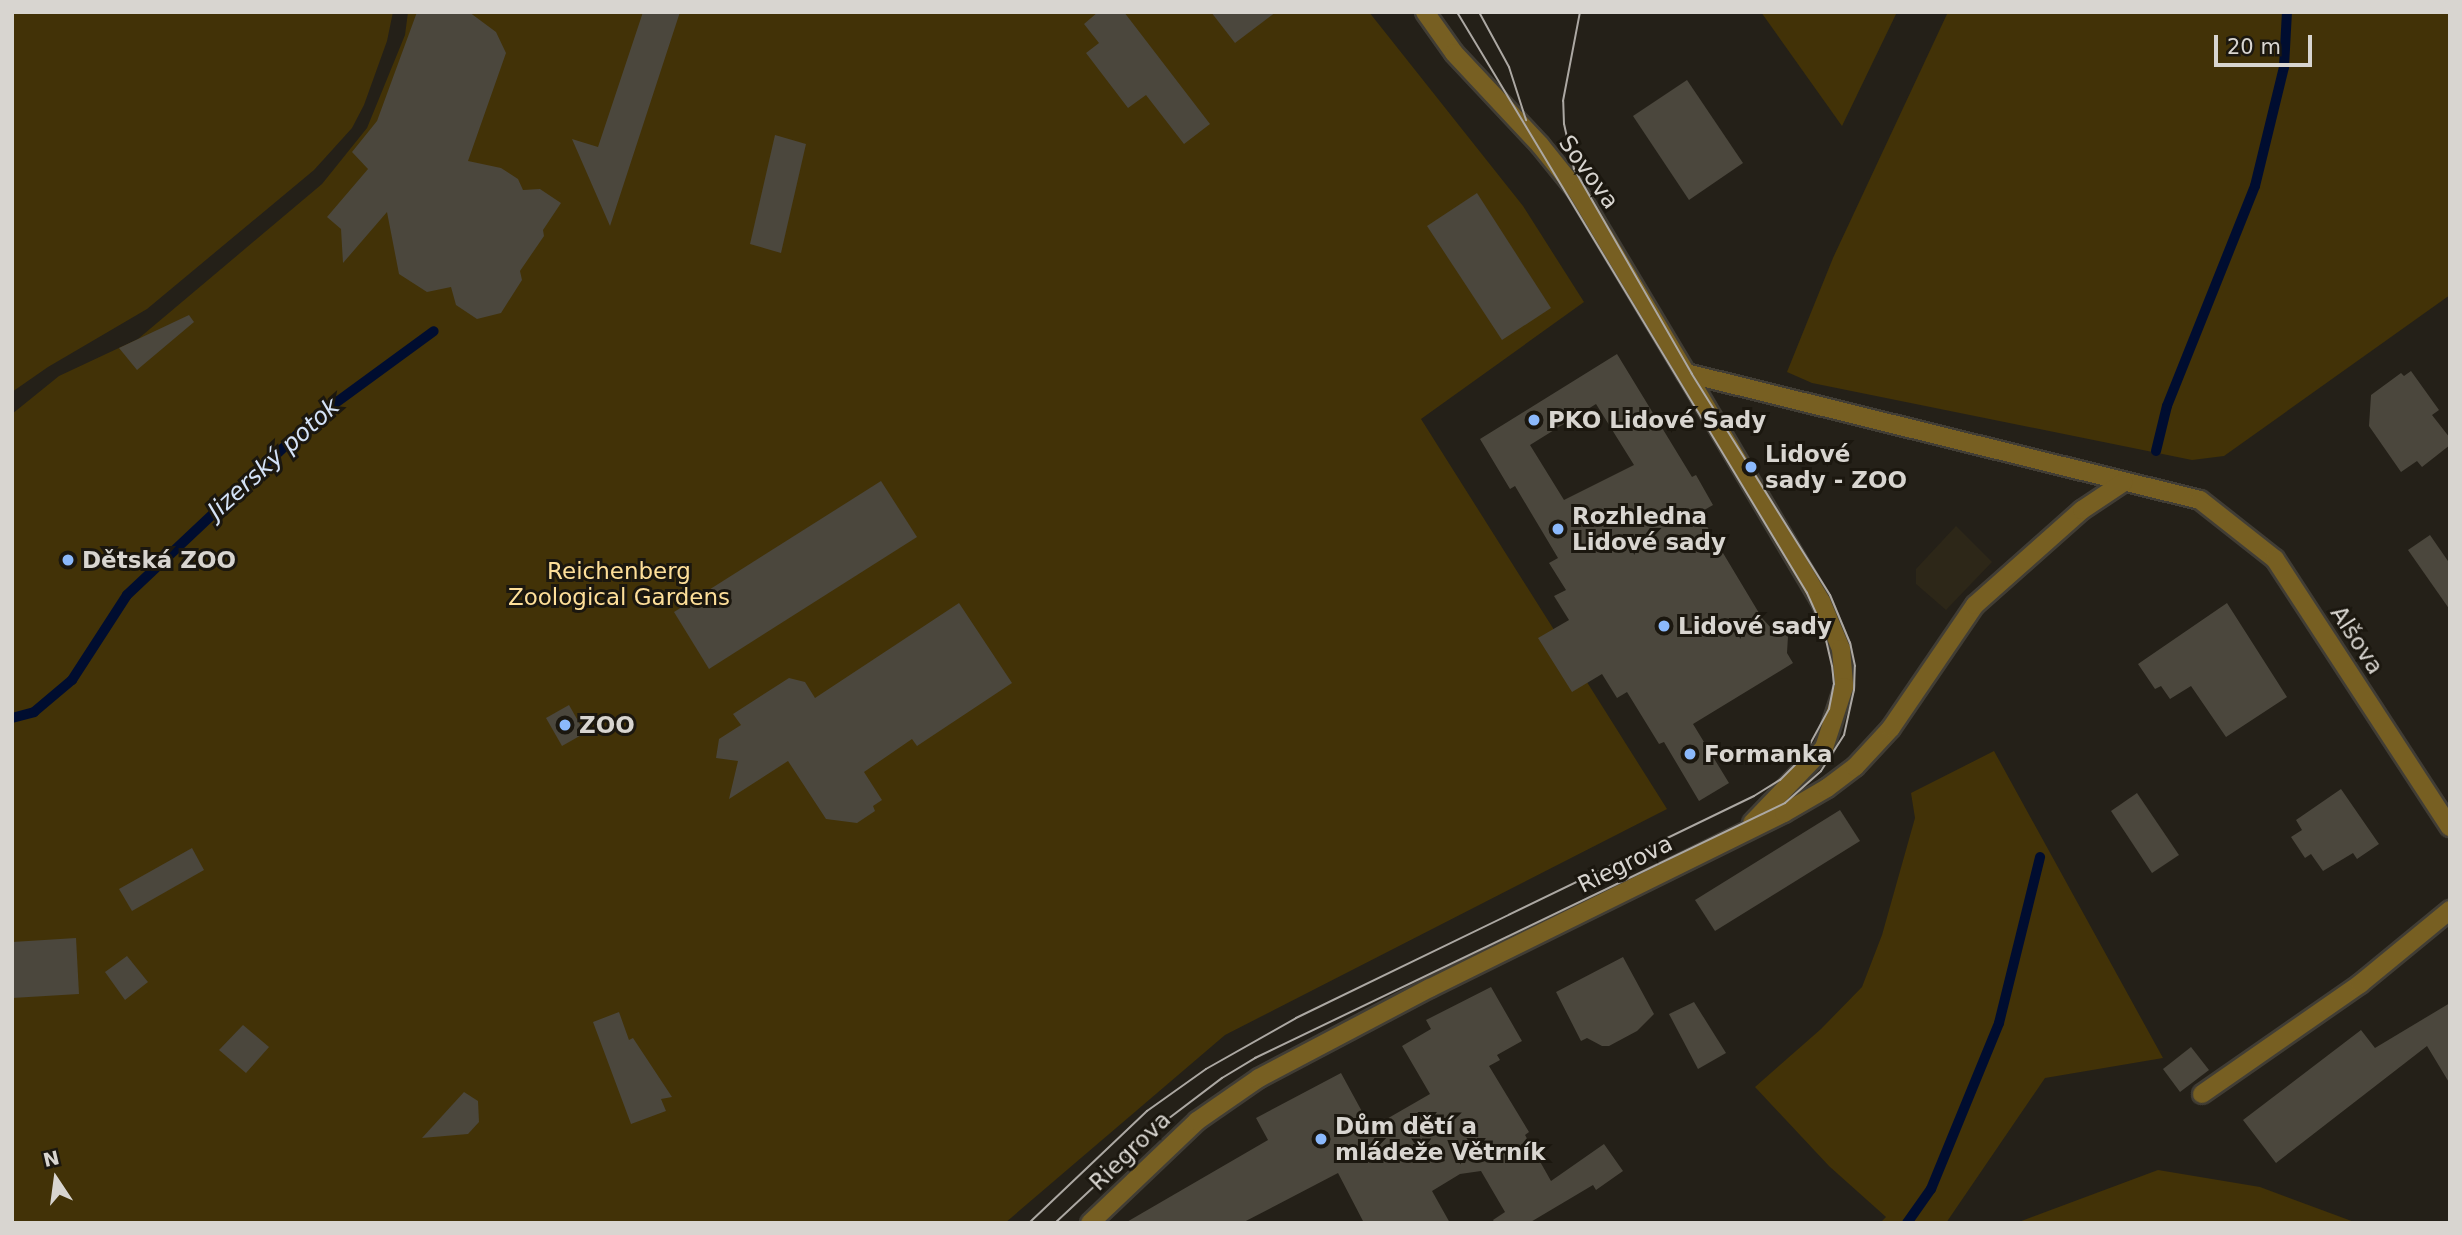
<!DOCTYPE html>
<meta charset="utf-8">
<style>
body{margin:0}
#map{position:relative;width:2462px;height:1235px;overflow:hidden;background:#242018;font-family:"DejaVu Sans",sans-serif}
div>[style]{position:absolute}
.built>*{inset:0;background:#2d2718}
.green>*{inset:0;background:#423207}
.stream>*{height:10px;margin:-5px;padding:0 5px;transform-origin:5px;border-radius:5px;background:#000d30}
.building>*{inset:0;background:#4b473d}
.roads{filter:drop-shadow(2px 0 #413d35) drop-shadow(-2px 0 #413d35) drop-shadow(0 2px #413d35) drop-shadow(0 -2px #413d35)}
.minor>*{height:18px;margin:-9px;padding:0 9px;transform-origin:9px;border-radius:9px;background:#775f22}
.tram>*{height:2px;margin:-1px;padding:0 1px;transform-origin:1px;border-radius:1px;background:#aca8a3}
.dots>*{width:19px;height:19px;translate:-50% -50%;box-sizing:border-box;border:4px solid #1b170f;border-radius:50%}
span{translate:-50% -50%;white-space:nowrap;text-align:center;line-height:1.15;-webkit-text-stroke:6px #1b170f;paint-order:stroke}
.street-label{font-size:23px;color:#d8d5d0}
.poi-label{font-size:23px;color:#d8d5d0;font-weight:700}
.left{translate:0 -50%;text-align:left}
.park-label{font-size:23px;color:#fedf99}
.water-label{font-size:24px;color:#d4e2f7;font-style:italic}
.frame{position:absolute;inset:0;border:14px solid #d8d5d0;pointer-events:none}
.north{position:absolute;left:21px;top:1144px;width:70px;height:70px;-webkit-text-stroke:5px #1b170f;paint-order:stroke;rotate:347deg;font-size:19px;font-weight:700;line-height:28px;text-align:center;color:#d8d5d0}
.north::after{content:'';display:block;margin:auto;width:24px;height:32px;background:#d8d5d0;clip-path:polygon(50% 0,100% 100%,50% 72%,0 100%)}
.scale{position:absolute;left:2214px;top:35px;width:98px;height:32px;box-sizing:border-box;border:4px solid #d8d5d0;border-top:0;padding-left:9px;font-size:21px;line-height:24px;white-space:nowrap;color:#d8d5d0;-webkit-text-stroke:5px #1b170f;paint-order:stroke}
</style>
<div id="map">
<div class="built">
<div style="clip-path:polygon(1956px 526px,1992px 562px,1946px 610px,1916px 584px,1916px 569px)"></div>
</div>
<div class="green">
<div style="clip-path:polygon(12px 12px,393px 12px,387px 41px,364px 105px,352px 128px,314px 170px,147px 309px,48px 367px,12px 392px)"></div>
<div style="clip-path:polygon(408px 12px,1369px 12px,1523px 206px,1584px 302px,1421px 419px,1667px 809px,1225px 1035px,1005px 1223px,12px 1223px,12px 414px,59px 376px,138px 339px,322px 184px,367px 128px,405px 35px)"></div>
<div style="clip-path:polygon(1761px 12px,1897px 12px,1842px 126px)"></div>
<div style="clip-path:polygon(1948px 12px,2450px 12px,2450px 295px,2224px 456px,2192px 460px,1812px 383px,1787px 372px,1833px 258px)"></div>
<div style="clip-path:polygon(1994px 751px,2163px 1058px,2045px 1078px,1946px 1223px,1880px 1223px,1886px 1217px,1829px 1166px,1755px 1087px,1821px 1029px,1862px 987px,1882px 935px,1915px 818px,1911px 793px)"></div>
<div style="clip-path:polygon(2158px 1170px,2260px 1187px,2357px 1223px,2016px 1223px)"></div>
</div>
<div class="stream">
<div style="left:2156px;top:451px;width:46px;rotate:-76.3deg"></div>
<div style="left:2167px;top:406px;width:237px;rotate:-68.2deg"></div>
<div style="left:2255px;top:186px;width:122px;rotate:-76.3deg"></div>
<div style="left:2284px;top:67px;width:55px;rotate:-86.9deg"></div>
<div style="left:12px;top:718px;width:23px;rotate:-15deg"></div>
<div style="left:34px;top:712px;width:50px;rotate:-40.1deg"></div>
<div style="left:72px;top:680px;width:101px;rotate:-57.1deg"></div>
<div style="left:127px;top:595px;width:258px;rotate:-43.3deg"></div>
<div style="left:315px;top:418px;width:147px;rotate:-36.2deg"></div>
<div style="left:1907px;top:1223px;width:42px;rotate:-54.8deg"></div>
<div style="left:1931px;top:1189px;width:179px;rotate:-67.7deg"></div>
<div style="left:1999px;top:1023px;width:171px;rotate:-76.1deg"></div>
</div>
<div class="building">
<div style="clip-path:polygon(417px 12px,469px 12px,496px 32px,506px 53px,468px 161px,501px 168px,518px 179px,523px 190px,540px 189px,561px 203px,543px 230px,544px 236px,520px 271px,522px 280px,501px 313px,477px 319px,456px 305px,451px 287px,427px 292px,399px 274px,387px 212px,343px 263px,341px 229px,327px 217px,368px 169px,352px 152px,377px 121px)"></div>
<div style="clip-path:polygon(643px 12px,680px 12px,610px 226px,572px 139px,598px 147px)"></div>
<div style="clip-path:polygon(1098px 12px,1124px 12px,1210px 124px,1184px 144px,1146px 95px,1128px 108px,1086px 53px,1099px 43px,1084px 24px)"></div>
<div style="clip-path:polygon(1211px 12px,1276px 12px,1235px 43px)"></div>
<div style="clip-path:polygon(1687px 80px,1743px 163px,1689px 200px,1633px 116px)"></div>
<div style="clip-path:polygon(775px 135px,806px 144px,781px 253px,750px 244px)"></div>
<div style="clip-path:polygon(1477px 193px,1551px 308px,1502px 340px,1427px 226px)"></div>
<div style="clip-path:polygon(189px 315px,194px 322px,137px 370px,119px 348px)"></div>
<div style="clip-path:polygon(evenodd,1617px 354px,1692px 477px,1696px 475px,1713px 505px,1699px 513px,1762px 618px,1772px 629px,1788px 636px,1787px 653px,1793px 663px,1693px 724px,1729px 783px,1699px 801px,1664px 742px,1659px 744px,1627px 692px,1617px 698px,1602px 674px,1572px 692px,1538px 638px,1569px 620px,1554px 596px,1566px 590px,1549px 563px,1558px 558px,1515px 486px,1510px 489px,1480px 439px,1617px 354px,1596px 404px,1634px 465px,1564px 500px,1530px 445px,1596px 404px)"></div>
<div style="clip-path:polygon(2411px 371px,2439px 410px,2432px 415px,2450px 438px,2450px 445px,2422px 467px,2417px 461px,2401px 472px,2369px 426px,2371px 395px,2401px 373px,2404px 376px)"></div>
<div style="clip-path:polygon(881px 481px,917px 537px,709px 669px,674px 612px)"></div>
<div style="clip-path:polygon(2430px 535px,2450px 564px,2450px 610px,2408px 550px)"></div>
<div style="clip-path:polygon(959px 603px,1012px 683px,917px 746px,912px 739px,864px 772px,882px 800px,873px 806px,875px 811px,857px 823px,826px 819px,788px 761px,729px 799px,738px 761px,716px 758px,719px 739px,741px 725px,733px 714px,789px 678px,805px 682px,815px 698px)"></div>
<div style="clip-path:polygon(2227px 603px,2287px 697px,2226px 737px,2191px 686px,2170px 699px,2161px 686px,2155px 689px,2138px 664px)"></div>
<div style="clip-path:polygon(569px 705px,585px 733px,562px 746px,546px 718px)"></div>
<div style="clip-path:polygon(2341px 789px,2379px 844px,2357px 859px,2353px 853px,2323px 871px,2311px 854px,2305px 858px,2291px 837px,2302px 830px,2296px 820px)"></div>
<div style="clip-path:polygon(2137px 793px,2179px 855px,2152px 873px,2111px 811px)"></div>
<div style="clip-path:polygon(1840px 810px,1860px 841px,1715px 931px,1695px 900px)"></div>
<div style="clip-path:polygon(192px 848px,204px 870px,132px 911px,119px 889px)"></div>
<div style="clip-path:polygon(76px 938px,79px 994px,12px 998px,12px 942px)"></div>
<div style="clip-path:polygon(127px 956px,148px 982px,125px 1000px,105px 972px)"></div>
<div style="clip-path:polygon(1623px 957px,1654px 1014px,1637px 1031px,1609px 1046px,1602px 1046px,1587px 1038px,1581px 1041px,1556px 992px)"></div>
<div style="clip-path:polygon(1491px 987px,1522px 1041px,1497px 1055px,1500px 1060px,1489px 1066px,1529px 1132px,1525px 1135px,1551px 1181px,1604px 1144px,1623px 1171px,1596px 1190px,1593px 1185px,1529px 1223px,1495px 1223px,1493px 1220px,1505px 1212px,1481px 1171px,1460px 1174px,1432px 1191px,1450px 1223px,1364px 1223px,1338px 1173px,1242px 1223px,1125px 1223px,1268px 1140px,1256px 1118px,1341px 1073px,1371px 1128px,1430px 1094px,1402px 1046px,1431px 1029px,1426px 1020px)"></div>
<div style="clip-path:polygon(1694px 1002px,1726px 1053px,1698px 1069px,1669px 1014px)"></div>
<div style="clip-path:polygon(2450px 1003px,2450px 1084px,2427px 1046px,2276px 1163px,2243px 1120px,2361px 1030px,2375px 1048px)"></div>
<div style="clip-path:polygon(619px 1012px,629px 1040px,633px 1038px,672px 1097px,661px 1099px,666px 1111px,631px 1124px,593px 1022px)"></div>
<div style="clip-path:polygon(243px 1025px,269px 1047px,246px 1073px,219px 1050px)"></div>
<div style="clip-path:polygon(2191px 1047px,2209px 1070px,2180px 1092px,2163px 1069px)"></div>
<div style="clip-path:polygon(464px 1092px,478px 1101px,479px 1122px,468px 1134px,422px 1138px)"></div>
</div>
<div class="roads">
<div class="minor">
<div style="left:1425px;top:12px;width:50px;rotate:54.7deg"></div>
<div style="left:1454px;top:53px;width:126px;rotate:46.9deg"></div>
<div style="left:1540px;top:145px;width:59px;rotate:51.2deg"></div>
<div style="left:1577px;top:191px;width:212px;rotate:59.1deg"></div>
<div style="left:1686px;top:373px;width:529px;rotate:13.88deg"></div>
<div style="left:2200px;top:500px;width:95px;rotate:38.2deg"></div>
<div style="left:2275px;top:559px;width:320px;rotate:56.9deg"></div>
<div style="left:1686px;top:373px;width:265px;rotate:59.4deg"></div>
<div style="left:1821px;top:601px;width:52px;rotate:67.4deg"></div>
<div style="left:1841px;top:649px;width:38px;rotate:85deg"></div>
<div style="left:1844px;top:687px;width:64px;rotate:108.2deg"></div>
<div style="left:1824px;top:748px;width:104px;rotate:133.8deg"></div>
<div style="left:2202px;top:1094px;width:193px;rotate:-34.8deg"></div>
<div style="left:2360px;top:984px;width:117px;rotate:-39.4deg"></div>
<div style="left:1090px;top:1223px;width:148px;rotate:-43.6deg"></div>
<div style="left:1197px;top:1121px;width:75px;rotate:-34.7deg"></div>
<div style="left:1259px;top:1078px;width:193px;rotate:-27.8deg"></div>
<div style="left:1430px;top:988px;width:395px;rotate:-26.3deg"></div>
<div style="left:1784px;top:813px;width:50px;rotate:-30.2deg"></div>
<div style="left:1827px;top:788px;width:35px;rotate:-37deg"></div>
<div style="left:1855px;top:767px;width:53px;rotate:-47.3deg"></div>
<div style="left:1891px;top:728px;width:149px;rotate:-55.7deg"></div>
<div style="left:1975px;top:605px;width:143px;rotate:-41.6deg"></div>
<div style="left:2082px;top:510px;width:50px;rotate:-33.7deg"></div>
</div>
</div>
<div class="tram">
<div style="left:1479px;top:12px;width:63px;rotate:61.4deg"></div>
<div style="left:1509px;top:67px;width:56px;rotate:72.2deg"></div>
<div style="left:1029px;top:1223px;width:163px;rotate:-43.5deg"></div>
<div style="left:1147px;top:1111px;width:72px;rotate:-35.4deg"></div>
<div style="left:1206px;top:1069px;width:103px;rotate:-29.5deg"></div>
<div style="left:1296px;top:1018px;width:509px;rotate:-25.86deg"></div>
<div style="left:1754px;top:796px;width:31px;rotate:-32deg"></div>
<div style="left:1780px;top:780px;width:33px;rotate:-45deg"></div>
<div style="left:1803px;top:757px;width:55px;rotate:-61.6deg"></div>
<div style="left:1829px;top:709px;width:25px;rotate:-79deg"></div>
<div style="left:1834px;top:684px;width:18px;rotate:-96deg"></div>
<div style="left:1832px;top:666px;width:36px;rotate:-103deg"></div>
<div style="left:1824px;top:631px;width:42px;rotate:-114.1deg"></div>
<div style="left:1807px;top:593px;width:678px;rotate:-121.07deg"></div>
<div style="left:1055px;top:1223px;width:144px;rotate:-43deg"></div>
<div style="left:1160px;top:1125px;width:78px;rotate:-37.2deg"></div>
<div style="left:1222px;top:1078px;width:39px;rotate:-31deg"></div>
<div style="left:1255px;top:1058px;width:588px;rotate:-25.69deg"></div>
<div style="left:1785px;top:803px;width:48px;rotate:-41.6deg"></div>
<div style="left:1821px;top:771px;width:43px;rotate:-57.4deg"></div>
<div style="left:1844px;top:735px;width:46px;rotate:-77.5deg"></div>
<div style="left:1854px;top:690px;width:24px;rotate:-88deg"></div>
<div style="left:1855px;top:666px;width:24px;rotate:-102deg"></div>
<div style="left:1850px;top:643px;width:52px;rotate:-112.6deg"></div>
<div style="left:1830px;top:595px;width:261px;rotate:-122deg"></div>
<div style="left:1692px;top:374px;width:237px;rotate:-119.9deg"></div>
<div style="left:1574px;top:169px;width:46px;rotate:-102.5deg"></div>
<div style="left:1564px;top:124px;width:23px;rotate:-92deg"></div>
<div style="left:1563px;top:101px;width:91px;rotate:-79.2deg"></div>
</div>
<div class="dots">
<div style="left:1534px;top:420px;background:#8bb9fc"></div>
<div style="left:1751px;top:467px;background:#8bb9fc"></div>
<div style="left:1558px;top:529px;background:#8bb9fc"></div>
<div style="left:68px;top:560px;background:#8bb9fc"></div>
<div style="left:1664px;top:626px;background:#8bb9fc"></div>
<div style="left:565px;top:725px;background:#8bb9fc"></div>
<div style="left:1690px;top:754px;background:#8bb9fc"></div>
<div style="left:1321px;top:1139px;background:#8bb9fc"></div>
</div>
<div class="street-label">
<span style="left:1589px;top:172px;rotate:54deg">Sovova</span>
<span style="left:2357px;top:640px;rotate:57deg">Alšova</span>
<span style="left:1625px;top:864px;rotate:-26deg">Riegrova</span>
<span style="left:1130px;top:1151px;rotate:-44deg">Riegrova</span>
</div>
<div class="poi-label">
<span class="left" style="left:1548px;top:420px">PKO Lidové Sady</span>
<span class="left" style="left:1765px;top:467px">Lidové<br>sady - ZOO</span>
<span class="left" style="left:1572px;top:529px">Rozhledna<br>Lidové sady</span>
<span class="left" style="left:82px;top:560px">Dětská ZOO</span>
<span class="left" style="left:1678px;top:626px">Lidové sady</span>
<span class="left" style="left:579px;top:725px">ZOO</span>
<span class="left" style="left:1704px;top:754px">Formanka</span>
<span class="left" style="left:1335px;top:1139px">Dům dětí a<br>mládeže Větrník</span>
</div>
<div class="park-label">
<span style="left:619px;top:584px">Reichenberg<br>Zoological Gardens</span>
</div>
<div class="water-label">
<span style="left:274px;top:459px;rotate:-42deg">Jizerský potok</span>
</div>
<div class="frame"></div>
<div class="north">N</div>
<div class="scale">20 m</div>
</div>
